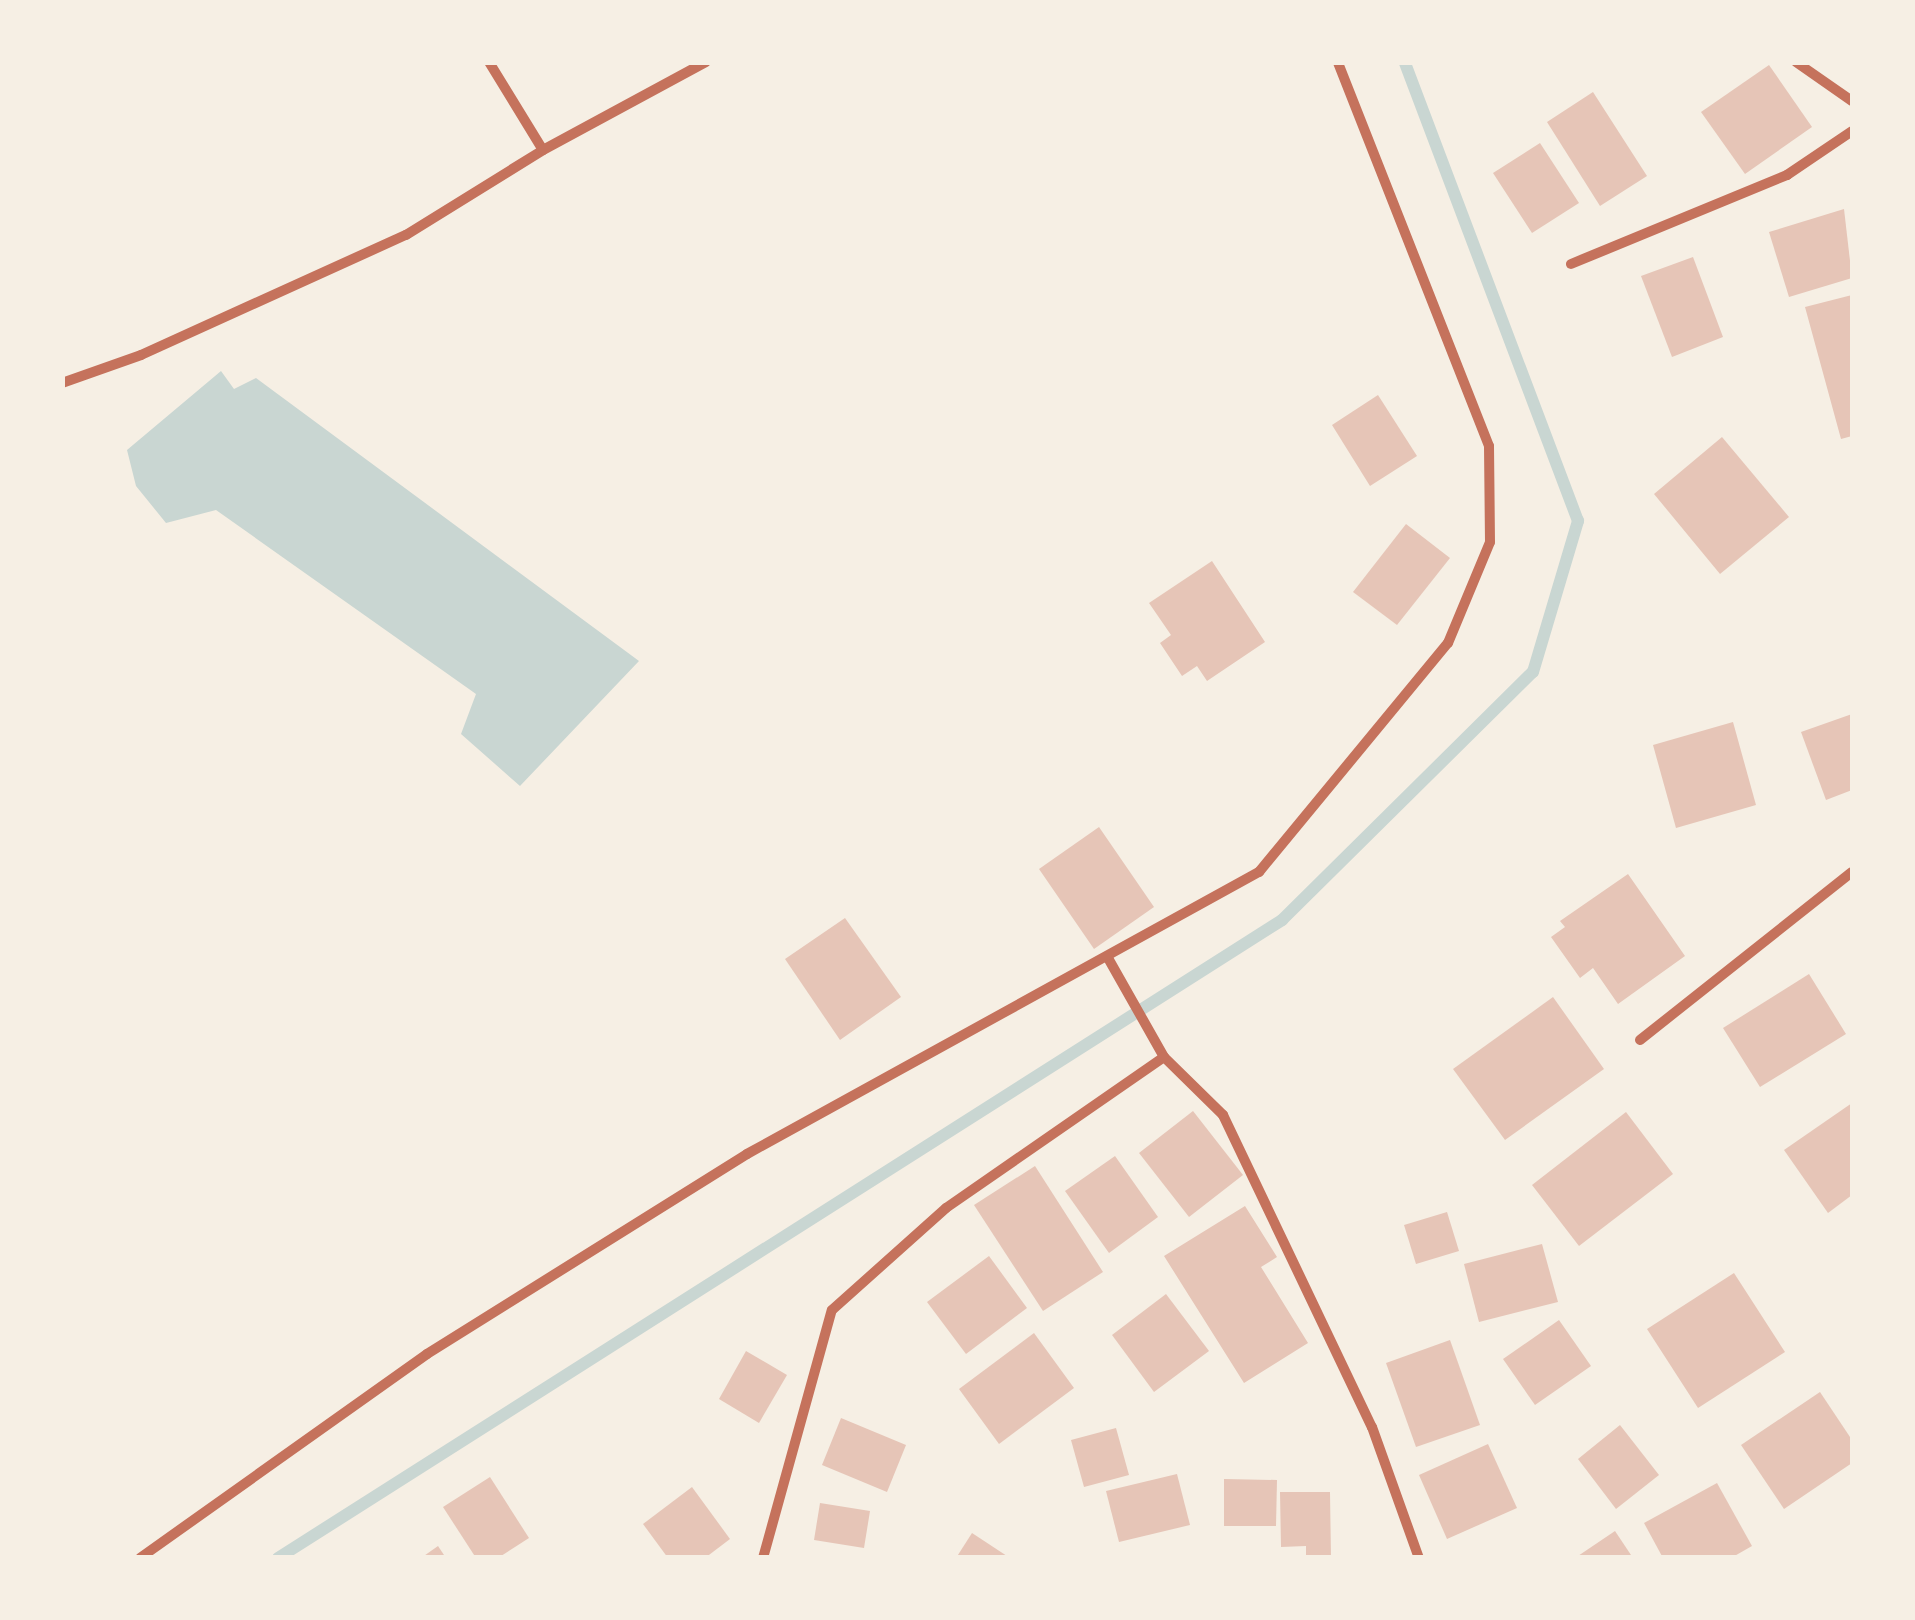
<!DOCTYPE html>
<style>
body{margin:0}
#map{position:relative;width:1915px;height:1620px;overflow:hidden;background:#f6efe4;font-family:"Titillium Web",sans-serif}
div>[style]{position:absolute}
.water>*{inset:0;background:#c9d6d2}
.stream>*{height:12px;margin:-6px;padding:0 6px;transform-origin:6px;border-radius:6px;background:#c9d6d2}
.building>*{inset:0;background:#e6c5b7}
.minor>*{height:10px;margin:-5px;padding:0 5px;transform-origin:5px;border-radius:5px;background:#c5725c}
span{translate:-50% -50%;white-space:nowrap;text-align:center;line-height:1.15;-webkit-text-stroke:8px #f6efe4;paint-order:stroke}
.frame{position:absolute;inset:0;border:65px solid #f6efe4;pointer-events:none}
</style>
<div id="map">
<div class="water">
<div style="clip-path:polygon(221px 371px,234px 389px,256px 378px,639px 661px,520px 786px,461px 734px,476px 694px,216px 510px,166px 523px,136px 486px,127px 450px)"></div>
</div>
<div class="stream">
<div style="left:278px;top:1558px;width:1190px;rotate:-32.43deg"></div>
<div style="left:1282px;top:920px;width:353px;rotate:-44.7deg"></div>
<div style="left:1533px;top:672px;width:158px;rotate:-73.4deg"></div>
<div style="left:1578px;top:521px;width:491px;rotate:-110.7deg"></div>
</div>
<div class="building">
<div style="clip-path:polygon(1769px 65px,1812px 127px,1745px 174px,1701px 112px)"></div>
<div style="clip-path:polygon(1593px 92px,1647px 176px,1600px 206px,1547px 122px)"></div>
<div style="clip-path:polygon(1540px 143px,1579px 203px,1532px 233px,1493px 173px)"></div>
<div style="clip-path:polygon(1844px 209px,1852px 278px,1789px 297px,1769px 232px)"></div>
<div style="clip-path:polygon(1693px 257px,1723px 337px,1672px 357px,1641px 276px)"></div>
<div style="clip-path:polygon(1852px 295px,1852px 436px,1841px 439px,1805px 307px)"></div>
<div style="clip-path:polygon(1378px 395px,1417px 456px,1370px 486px,1332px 425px)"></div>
<div style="clip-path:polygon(1722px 437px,1789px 517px,1720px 574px,1654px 494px)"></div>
<div style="clip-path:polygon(1406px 524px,1450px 558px,1397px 625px,1353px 592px)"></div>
<div style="clip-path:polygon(1212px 561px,1265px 642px,1207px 681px,1197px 666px,1182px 676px,1160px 643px,1171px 635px,1149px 603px)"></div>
<div style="clip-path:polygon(1852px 714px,1852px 790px,1826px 800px,1801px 732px)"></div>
<div style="clip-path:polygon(1733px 722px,1756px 805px,1676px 828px,1653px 745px)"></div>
<div style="clip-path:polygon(1099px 827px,1154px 907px,1094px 949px,1039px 869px)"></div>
<div style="clip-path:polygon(1628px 874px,1685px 956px,1618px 1004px,1593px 968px,1580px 978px,1551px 937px,1565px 927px,1560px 921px)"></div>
<div style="clip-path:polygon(845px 918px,901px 997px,840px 1040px,785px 959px)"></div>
<div style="clip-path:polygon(1809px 974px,1846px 1034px,1760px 1087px,1723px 1028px)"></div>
<div style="clip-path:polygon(1553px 997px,1604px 1069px,1505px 1140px,1453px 1069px)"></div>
<div style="clip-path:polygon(1852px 1103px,1852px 1195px,1828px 1213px,1784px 1150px)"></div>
<div style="clip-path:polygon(1193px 1111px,1243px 1175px,1189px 1217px,1139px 1153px)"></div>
<div style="clip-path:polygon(1626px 1112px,1673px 1174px,1579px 1246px,1532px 1185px)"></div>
<div style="clip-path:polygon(1115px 1156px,1158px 1217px,1109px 1253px,1065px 1191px)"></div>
<div style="clip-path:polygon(1035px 1166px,1103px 1272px,1043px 1311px,974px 1205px)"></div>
<div style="clip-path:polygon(1245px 1206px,1277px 1257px,1261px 1267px,1308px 1343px,1244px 1383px,1164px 1256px)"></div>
<div style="clip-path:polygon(1447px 1212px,1459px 1251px,1416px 1264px,1404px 1225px)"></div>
<div style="clip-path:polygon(1542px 1244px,1558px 1302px,1479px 1322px,1464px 1264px)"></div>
<div style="clip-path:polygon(989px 1256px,1027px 1308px,966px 1354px,927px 1302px)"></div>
<div style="clip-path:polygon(1734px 1273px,1785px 1352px,1698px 1408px,1647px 1329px)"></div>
<div style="clip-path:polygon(1166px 1294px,1209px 1351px,1154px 1392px,1112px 1335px)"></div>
<div style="clip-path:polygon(1559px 1320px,1591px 1366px,1535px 1405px,1503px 1359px)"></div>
<div style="clip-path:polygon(1034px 1333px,1074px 1388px,999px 1444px,959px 1389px)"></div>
<div style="clip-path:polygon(1450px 1340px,1480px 1425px,1416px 1447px,1386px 1363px)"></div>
<div style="clip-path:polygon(746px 1351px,787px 1375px,759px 1423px,719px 1399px)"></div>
<div style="clip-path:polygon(1820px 1392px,1852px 1440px,1852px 1463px,1784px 1509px,1741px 1445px)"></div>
<div style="clip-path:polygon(841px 1418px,906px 1445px,887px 1492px,822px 1465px)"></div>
<div style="clip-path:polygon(1620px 1425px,1659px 1475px,1616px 1509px,1578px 1459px)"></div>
<div style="clip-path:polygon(1116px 1428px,1129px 1475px,1084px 1487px,1071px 1440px)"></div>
<div style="clip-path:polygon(1488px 1444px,1517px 1508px,1447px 1539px,1419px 1475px)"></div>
<div style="clip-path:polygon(1177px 1474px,1190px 1525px,1119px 1542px,1106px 1491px)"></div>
<div style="clip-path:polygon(490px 1477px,529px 1538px,498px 1558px,476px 1558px,443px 1507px)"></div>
<div style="clip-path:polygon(1224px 1479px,1277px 1480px,1276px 1526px,1224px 1526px)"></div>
<div style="clip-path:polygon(1717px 1483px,1752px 1546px,1731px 1558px,1663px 1558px,1644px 1523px)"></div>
<div style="clip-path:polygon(692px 1487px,730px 1539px,705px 1558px,668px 1558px,643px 1524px)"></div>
<div style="clip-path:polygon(1280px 1492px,1330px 1492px,1331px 1558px,1306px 1558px,1306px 1546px,1281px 1547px)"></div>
<div style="clip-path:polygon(820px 1503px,870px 1511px,864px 1548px,814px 1540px)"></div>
<div style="clip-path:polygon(1615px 1531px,1633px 1558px,1575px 1558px)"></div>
<div style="clip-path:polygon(972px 1533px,1010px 1558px,956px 1558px)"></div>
<div style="clip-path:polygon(438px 1546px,446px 1558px,421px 1558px)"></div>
</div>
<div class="minor">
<div style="left:489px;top:62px;width:103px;rotate:58.5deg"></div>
<div style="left:1796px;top:62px;width:68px;rotate:34.9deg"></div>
<div style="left:1571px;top:264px;width:234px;rotate:-22.4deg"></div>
<div style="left:1787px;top:175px;width:78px;rotate:-34.1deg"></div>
<div style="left:62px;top:383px;width:84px;rotate:-19.5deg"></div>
<div style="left:141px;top:355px;width:291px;rotate:-24.4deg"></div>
<div style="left:406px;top:235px;width:161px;rotate:-31.8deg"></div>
<div style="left:543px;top:150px;width:185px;rotate:-28.4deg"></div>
<div style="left:1108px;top:958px;width:114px;rotate:60.5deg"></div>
<div style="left:1164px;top:1057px;width:83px;rotate:44.5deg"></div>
<div style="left:1223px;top:1115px;width:346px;rotate:64.5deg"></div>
<div style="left:1372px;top:1427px;width:139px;rotate:70.3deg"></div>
<div style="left:1640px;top:1040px;width:270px;rotate:-38.4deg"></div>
<div style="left:140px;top:1558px;width:352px;rotate:-35.4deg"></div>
<div style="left:427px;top:1354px;width:377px;rotate:-32deg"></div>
<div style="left:747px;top:1154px;width:585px;rotate:-28.85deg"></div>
<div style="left:1259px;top:872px;width:297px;rotate:-50.5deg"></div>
<div style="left:1448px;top:643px;width:109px;rotate:-67.4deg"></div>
<div style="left:1490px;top:542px;width:96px;rotate:-90.6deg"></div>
<div style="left:1489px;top:446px;width:413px;rotate:-111.5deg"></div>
<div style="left:763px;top:1558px;width:257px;rotate:-74.5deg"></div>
<div style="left:832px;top:1310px;width:153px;rotate:-41.8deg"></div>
<div style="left:946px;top:1208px;width:265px;rotate:-34.7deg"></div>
</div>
<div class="frame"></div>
</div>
